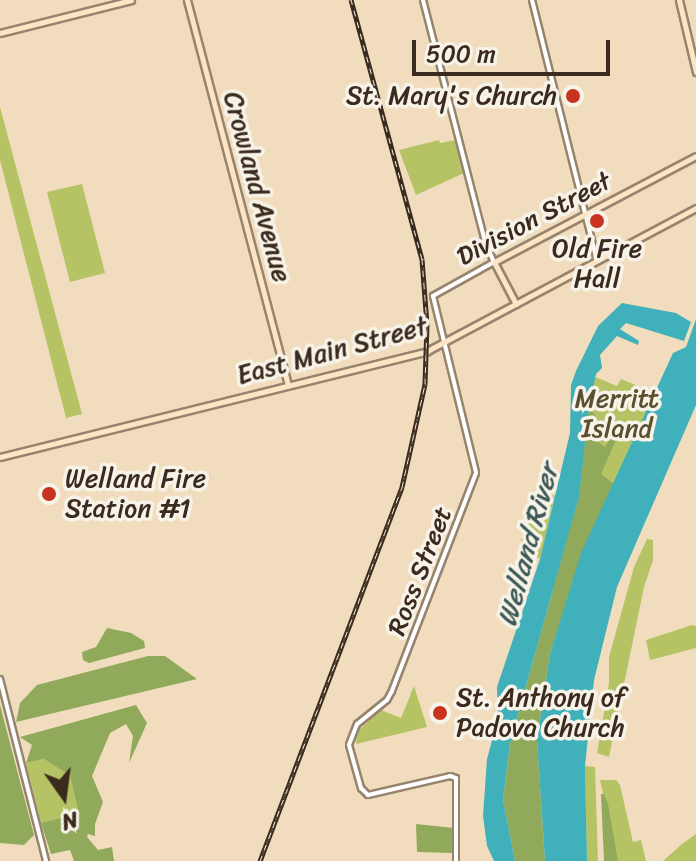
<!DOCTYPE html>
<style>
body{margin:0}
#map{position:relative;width:696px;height:861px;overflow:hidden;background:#f1ddbe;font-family:Sriracha,sans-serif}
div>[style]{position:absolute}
.green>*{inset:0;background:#b5c365}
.forest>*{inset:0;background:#90a95a}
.water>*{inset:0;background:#40b0ba}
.roads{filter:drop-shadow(2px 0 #96846e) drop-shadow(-2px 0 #96846e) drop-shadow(0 2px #96846e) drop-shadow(0 -2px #96846e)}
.tertiary>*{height:4px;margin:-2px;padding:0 2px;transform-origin:2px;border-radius:2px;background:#fff}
.secondary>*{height:5px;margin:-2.5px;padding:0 2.5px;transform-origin:2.5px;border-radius:2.5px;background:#fde5c4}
.rail>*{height:5px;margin-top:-2.5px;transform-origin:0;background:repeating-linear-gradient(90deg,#f7f3e8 0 6px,#3b2a1e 0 12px);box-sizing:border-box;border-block:2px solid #3b2a1e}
.dots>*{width:22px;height:22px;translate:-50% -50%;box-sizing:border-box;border:4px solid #f7f3e8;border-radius:50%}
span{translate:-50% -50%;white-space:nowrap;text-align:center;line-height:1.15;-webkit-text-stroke:7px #f7f3e8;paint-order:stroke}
.poi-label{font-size:26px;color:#3b2a1e}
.right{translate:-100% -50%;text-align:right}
.left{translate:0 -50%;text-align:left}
.street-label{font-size:26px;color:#3b2a1e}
.park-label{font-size:26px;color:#5a5030}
.water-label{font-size:28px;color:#3d5955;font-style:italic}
.north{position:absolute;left:24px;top:757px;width:80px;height:80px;-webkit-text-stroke:6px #f7f3e8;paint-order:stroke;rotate:166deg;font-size:22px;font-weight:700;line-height:32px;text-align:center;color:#3b2a1e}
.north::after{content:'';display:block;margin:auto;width:28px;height:36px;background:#3b2a1e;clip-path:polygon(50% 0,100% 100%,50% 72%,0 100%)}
.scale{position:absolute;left:412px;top:40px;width:198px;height:36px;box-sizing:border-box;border:4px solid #3b2a1e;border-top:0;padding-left:10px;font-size:24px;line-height:28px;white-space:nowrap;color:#3b2a1e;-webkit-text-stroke:6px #f7f3e8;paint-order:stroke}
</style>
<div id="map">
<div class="green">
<div style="clip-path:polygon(0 107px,82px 414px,66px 418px,0 160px)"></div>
<div style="clip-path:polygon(439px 140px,440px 143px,456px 140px,464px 173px,416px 195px,399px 150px)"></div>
<div style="clip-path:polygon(82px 184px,105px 273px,70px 282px,47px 192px)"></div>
<div style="clip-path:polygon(595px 377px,617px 386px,621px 379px,657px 394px,564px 610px,561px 625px,552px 595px)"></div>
<div style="clip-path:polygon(541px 489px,555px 496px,540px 559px,520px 544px)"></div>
<div style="clip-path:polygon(647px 539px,653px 540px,653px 560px,644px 587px,609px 757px,597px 753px,609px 683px,609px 657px,634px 567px)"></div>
<div style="clip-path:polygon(692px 625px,696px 626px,696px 648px,650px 660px,646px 640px)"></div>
<div style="clip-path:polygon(414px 686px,427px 727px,356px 744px,357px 732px,381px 710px,401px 718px)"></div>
<div style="clip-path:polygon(44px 759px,70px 774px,80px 813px,41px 823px,26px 763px)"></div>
<div style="clip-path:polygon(585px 766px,595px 767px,598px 861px,587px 861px)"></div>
<div style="clip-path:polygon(600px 780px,616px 780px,620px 785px,633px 842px,641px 840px,646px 861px,618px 861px)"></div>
<div style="clip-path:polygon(696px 834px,696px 861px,663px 861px,682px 844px)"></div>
</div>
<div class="forest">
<div style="clip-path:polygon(589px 408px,596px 416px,593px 438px,605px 447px,610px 439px,616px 440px,601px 474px,615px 485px,576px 575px,550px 654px,537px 740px,545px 861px,515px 861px,503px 800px,510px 743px,579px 497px)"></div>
<div style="clip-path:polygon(107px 628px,131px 633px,144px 641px,145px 648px,89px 663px,83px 660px,82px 652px,96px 647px)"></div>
<div style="clip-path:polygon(148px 656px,165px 656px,197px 679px,16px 722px,20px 703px,37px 685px)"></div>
<div style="clip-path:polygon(0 705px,34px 835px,24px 845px,0 843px)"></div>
<div style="clip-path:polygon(136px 705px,147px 723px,129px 763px,133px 736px,126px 724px,110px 733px,92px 776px,103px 802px,95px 824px,95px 836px,88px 834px,87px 837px,98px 850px,112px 847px,114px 861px,74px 861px,70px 850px,51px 854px,41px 823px,79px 813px,70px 775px,44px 759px,26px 763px,32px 745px,20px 737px)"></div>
<div style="clip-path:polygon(601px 794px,604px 794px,608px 804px,618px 861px,604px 861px)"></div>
<div style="clip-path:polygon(416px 824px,454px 828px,452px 853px,417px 852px)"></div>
</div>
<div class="water">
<div style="clip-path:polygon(622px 303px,676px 313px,691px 322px,684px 341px,626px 323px,620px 329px,639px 341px,638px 345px,617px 336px,600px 355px,602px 368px,596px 374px,589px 408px,579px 497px,510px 743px,503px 800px,515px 861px,494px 861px,487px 846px,483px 816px,487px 759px,498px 718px,497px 687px,540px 559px,570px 433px,571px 385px,576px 371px,598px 326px)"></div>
<div style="clip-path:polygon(696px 319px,696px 405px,617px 587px,594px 680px,585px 766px,587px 861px,545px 861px,537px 740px,550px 654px,581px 553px,673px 353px,686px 347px)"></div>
</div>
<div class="roads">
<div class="tertiary">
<div style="left:423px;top:0;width:250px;rotate:75.6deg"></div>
<div style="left:485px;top:242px;width:22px;rotate:66deg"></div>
<div style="left:494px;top:262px;width:70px;rotate:150.9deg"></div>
<div style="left:433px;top:296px;width:182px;rotate:76.3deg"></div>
<div style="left:476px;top:473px;width:234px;rotate:111.1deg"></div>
<div style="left:392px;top:691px;width:10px;rotate:119deg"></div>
<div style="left:387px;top:700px;width:38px;rotate:141deg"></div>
<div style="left:357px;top:724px;width:22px;rotate:111deg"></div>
<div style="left:349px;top:745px;width:45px;rotate:74.4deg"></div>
<div style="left:361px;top:788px;width:10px;rotate:45deg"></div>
<div style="left:368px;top:795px;width:84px;rotate:-13deg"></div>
<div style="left:450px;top:776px;width:6px;rotate:18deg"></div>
<div style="left:456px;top:778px;width:83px;rotate:90deg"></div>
<div style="left:532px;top:0;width:269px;rotate:76deg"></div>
<div style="left:0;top:679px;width:188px;rotate:75.8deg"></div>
</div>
<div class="secondary">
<div style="left:187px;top:0;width:398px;rotate:75.3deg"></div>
<div style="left:679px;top:0;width:74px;rotate:76.7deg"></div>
<div style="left:0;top:33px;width:135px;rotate:-14.1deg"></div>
<div style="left:516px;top:304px;width:47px;rotate:-117.6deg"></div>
<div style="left:494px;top:262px;width:228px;rotate:-27.7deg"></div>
<div style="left:0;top:457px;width:440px;rotate:-13.9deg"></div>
<div style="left:427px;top:351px;width:305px;rotate:-28deg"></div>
</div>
</div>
<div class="rail">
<div style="left:260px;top:861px;width:400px;rotate:-69.2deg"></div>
<div style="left:402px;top:487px;width:106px;rotate:-77.4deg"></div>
<div style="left:425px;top:384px;width:60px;rotate:-88.1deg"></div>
<div style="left:427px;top:324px;width:65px;rotate:-94.4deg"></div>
<div style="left:422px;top:259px;width:269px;rotate:-105.3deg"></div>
</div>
<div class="dots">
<div style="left:573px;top:96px;background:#c8321e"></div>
<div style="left:597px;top:221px;background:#c8321e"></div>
<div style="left:49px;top:494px;background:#c8321e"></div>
<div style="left:440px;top:713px;background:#c8321e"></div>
</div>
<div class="poi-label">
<span class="right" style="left:557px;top:96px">St. Mary's Church</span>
<span style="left:597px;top:264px">Old Fire<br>Hall</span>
<span class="left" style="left:65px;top:494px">Welland Fire<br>Station #1</span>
<span class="left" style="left:456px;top:713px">St. Anthony of<br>Padova Church</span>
</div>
<div class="street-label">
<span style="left:257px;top:187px;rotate:75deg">Crowland Avenue</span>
<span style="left:534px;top:219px;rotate:-28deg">Division Street</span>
<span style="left:332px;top:351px;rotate:-15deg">East Main Street</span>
<span style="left:420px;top:571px;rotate:-69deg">Ross Street</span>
</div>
<div class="park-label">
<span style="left:617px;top:414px">Merritt<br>Island</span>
</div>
<div class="water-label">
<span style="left:528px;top:545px;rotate:-75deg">Welland River</span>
</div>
<div class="north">N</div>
<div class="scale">500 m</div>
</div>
